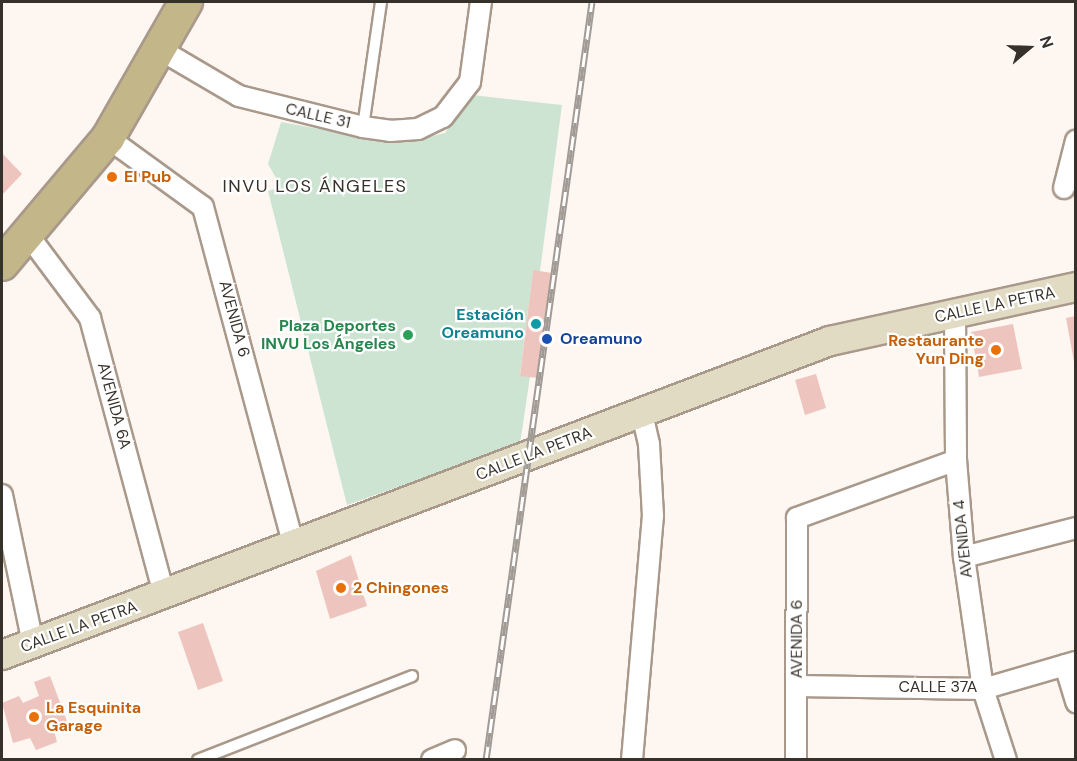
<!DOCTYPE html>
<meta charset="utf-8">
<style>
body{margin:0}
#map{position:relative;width:1077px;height:761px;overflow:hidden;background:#fef7f1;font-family:"DM Sans",sans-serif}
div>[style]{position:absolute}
.green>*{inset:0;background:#cde4d2}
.building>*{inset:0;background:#edc5be}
.roads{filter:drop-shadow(2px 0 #a9998b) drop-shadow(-2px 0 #a9998b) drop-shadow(0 2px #a9998b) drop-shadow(0 -2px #a9998b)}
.lane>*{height:10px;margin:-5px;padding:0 5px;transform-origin:5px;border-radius:5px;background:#fff}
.street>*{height:20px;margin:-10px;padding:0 10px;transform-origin:10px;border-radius:10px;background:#fff}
.secondary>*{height:28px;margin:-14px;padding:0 14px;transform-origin:14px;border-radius:14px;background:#e1dbc4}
.primary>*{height:32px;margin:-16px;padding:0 16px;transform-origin:16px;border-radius:16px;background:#c3b689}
.rail>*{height:7px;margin-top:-3.5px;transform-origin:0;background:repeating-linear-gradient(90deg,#fff 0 14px,#a19b95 0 28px);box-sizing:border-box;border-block:2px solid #a19b95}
.dots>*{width:16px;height:16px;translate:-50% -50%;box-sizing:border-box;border:3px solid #fff;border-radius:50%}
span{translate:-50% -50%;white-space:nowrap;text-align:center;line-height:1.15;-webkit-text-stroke:4.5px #fff;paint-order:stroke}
.street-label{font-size:16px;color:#37312b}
.food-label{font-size:16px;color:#c56008;font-weight:700}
.left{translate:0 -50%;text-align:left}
.right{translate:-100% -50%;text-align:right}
.culture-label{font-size:16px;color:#0d838f;font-weight:700}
.leisure-label{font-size:16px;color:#27864d;font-weight:700}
.transit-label{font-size:16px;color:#164399;font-weight:700}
.neighbourhood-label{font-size:18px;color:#37312b;letter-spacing:1.5px}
.frame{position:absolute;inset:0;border:3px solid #37312b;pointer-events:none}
.north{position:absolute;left:999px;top:18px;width:60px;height:60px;-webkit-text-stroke:4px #fff;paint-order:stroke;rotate:71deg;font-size:16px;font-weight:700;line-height:24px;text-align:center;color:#37312b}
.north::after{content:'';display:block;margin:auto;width:21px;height:27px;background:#37312b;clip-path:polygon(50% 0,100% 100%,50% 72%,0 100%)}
</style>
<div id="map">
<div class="green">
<div style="clip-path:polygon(472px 95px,562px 105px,540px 271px,533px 271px,520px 375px,530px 377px,520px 444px,347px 505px,268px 191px,281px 187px,268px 164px,281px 122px,392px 142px,424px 138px,445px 133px)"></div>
</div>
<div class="building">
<div style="clip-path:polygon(2px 153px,22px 174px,2px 195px)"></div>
<div style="clip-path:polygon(533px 270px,552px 273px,538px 378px,520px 376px)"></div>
<div style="clip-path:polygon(1076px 316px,1076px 362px,1074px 362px,1066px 318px)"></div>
<div style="clip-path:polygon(1013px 324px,1022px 369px,979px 377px,971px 332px)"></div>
<div style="clip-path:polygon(816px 374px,826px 408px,805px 415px,795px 380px)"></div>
<div style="clip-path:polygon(351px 555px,367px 606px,330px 619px,316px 571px)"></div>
<div style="clip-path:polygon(203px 623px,223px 681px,198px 690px,178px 632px)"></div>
<div style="clip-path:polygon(50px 676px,67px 721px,54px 730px,57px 742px,36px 750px,30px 738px,13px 743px,2px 703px,19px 696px,23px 703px,39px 696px,34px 682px)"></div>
</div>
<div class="roads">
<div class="lane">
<div style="left:363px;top:127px;width:126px;rotate:-81.8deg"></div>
<div style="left:198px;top:760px;width:230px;rotate:-21.4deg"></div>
</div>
<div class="street">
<div style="left:159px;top:49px;width:93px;rotate:30.4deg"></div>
<div style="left:239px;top:96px;width:128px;rotate:14deg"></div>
<div style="left:363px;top:127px;width:27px;rotate:8deg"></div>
<div style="left:390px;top:131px;width:28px;rotate:-4deg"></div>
<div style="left:418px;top:129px;width:28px;rotate:-26deg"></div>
<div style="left:443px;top:117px;width:44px;rotate:-52.4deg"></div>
<div style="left:470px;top:82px;width:81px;rotate:-82.2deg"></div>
<div style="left:108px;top:138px;width:117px;rotate:36deg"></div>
<div style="left:203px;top:207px;width:351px;rotate:75deg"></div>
<div style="left:1064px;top:188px;width:49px;rotate:-75.7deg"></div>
<div style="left:28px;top:235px;width:104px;rotate:53.2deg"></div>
<div style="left:90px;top:318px;width:287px;rotate:75deg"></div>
<div style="left:955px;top:314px;width:146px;rotate:89.6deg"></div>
<div style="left:956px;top:460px;width:97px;rotate:85.3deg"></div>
<div style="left:964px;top:557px;width:133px;rotate:81.8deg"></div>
<div style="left:983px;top:689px;width:75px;rotate:72.1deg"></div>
<div style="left:2px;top:495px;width:151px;rotate:78.2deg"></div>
<div style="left:964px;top:557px;width:116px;rotate:-14.5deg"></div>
<div style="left:1065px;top:665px;width:39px;rotate:73deg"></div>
<div style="left:797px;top:686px;width:186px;rotate:0.9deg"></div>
<div style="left:983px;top:689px;width:97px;rotate:-16.2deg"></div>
<div style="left:432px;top:760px;width:25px;rotate:-23deg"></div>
<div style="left:632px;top:760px;width:245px;rotate:-85.1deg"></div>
<div style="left:653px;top:516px;width:72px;rotate:-93.2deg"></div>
<div style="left:649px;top:444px;width:32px;rotate:-103deg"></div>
<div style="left:796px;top:760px;width:242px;rotate:-89.8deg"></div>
<div style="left:797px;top:518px;width:169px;rotate:-20deg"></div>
</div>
<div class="secondary">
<div style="left:2px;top:655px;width:886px;rotate:-20.77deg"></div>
<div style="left:830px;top:341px;width:252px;rotate:-12.4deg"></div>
</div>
<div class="primary">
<div style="left:2px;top:264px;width:165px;rotate:-49.9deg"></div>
<div style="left:108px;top:138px;width:157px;rotate:-60.2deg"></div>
</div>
</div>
<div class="rail">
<div style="left:486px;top:760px;width:765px;rotate:-82.04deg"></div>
</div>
<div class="dots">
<div style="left:112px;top:177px;background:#e8710a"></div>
<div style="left:536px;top:324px;background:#0f9aa8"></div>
<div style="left:408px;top:335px;background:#2e9e5b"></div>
<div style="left:547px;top:339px;background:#1a4fb4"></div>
<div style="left:996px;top:350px;background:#e8710a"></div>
<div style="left:341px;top:588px;background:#e8710a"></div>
<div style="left:34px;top:717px;background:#e8710a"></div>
</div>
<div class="street-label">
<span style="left:318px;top:116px;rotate:13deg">CALLE 31</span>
<span style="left:995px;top:305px;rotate:-12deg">CALLE LA PETRA</span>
<span style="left:234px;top:319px;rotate:75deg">AVENIDA 6</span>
<span style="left:114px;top:406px;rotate:75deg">AVENIDA 6A</span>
<span style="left:534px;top:454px;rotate:-21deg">CALLE LA PETRA</span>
<span style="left:963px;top:539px;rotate:-96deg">AVENIDA 4</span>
<span style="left:79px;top:627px;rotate:-20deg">CALLE LA PETRA</span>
<span style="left:797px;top:639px;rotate:-90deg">AVENIDA 6</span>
<span style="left:938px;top:687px">CALLE 37A</span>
</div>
<div class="food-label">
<span class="left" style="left:124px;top:177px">El Pub</span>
<span class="right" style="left:984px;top:350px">Restaurante<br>Yun Ding</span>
<span class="left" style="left:353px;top:588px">2 Chingones</span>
<span class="left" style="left:46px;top:717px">La Esquinita<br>Garage</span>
</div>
<div class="culture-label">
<span class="right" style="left:524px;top:324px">Estación<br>Oreamuno</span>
</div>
<div class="leisure-label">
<span class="right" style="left:396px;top:335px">Plaza Deportes<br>INVU Los Ángeles</span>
</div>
<div class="transit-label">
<span class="left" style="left:560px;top:339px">Oreamuno</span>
</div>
<div class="neighbourhood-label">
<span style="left:315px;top:186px">INVU LOS ÁNGELES</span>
</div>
<div class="frame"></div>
<div class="north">N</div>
</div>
